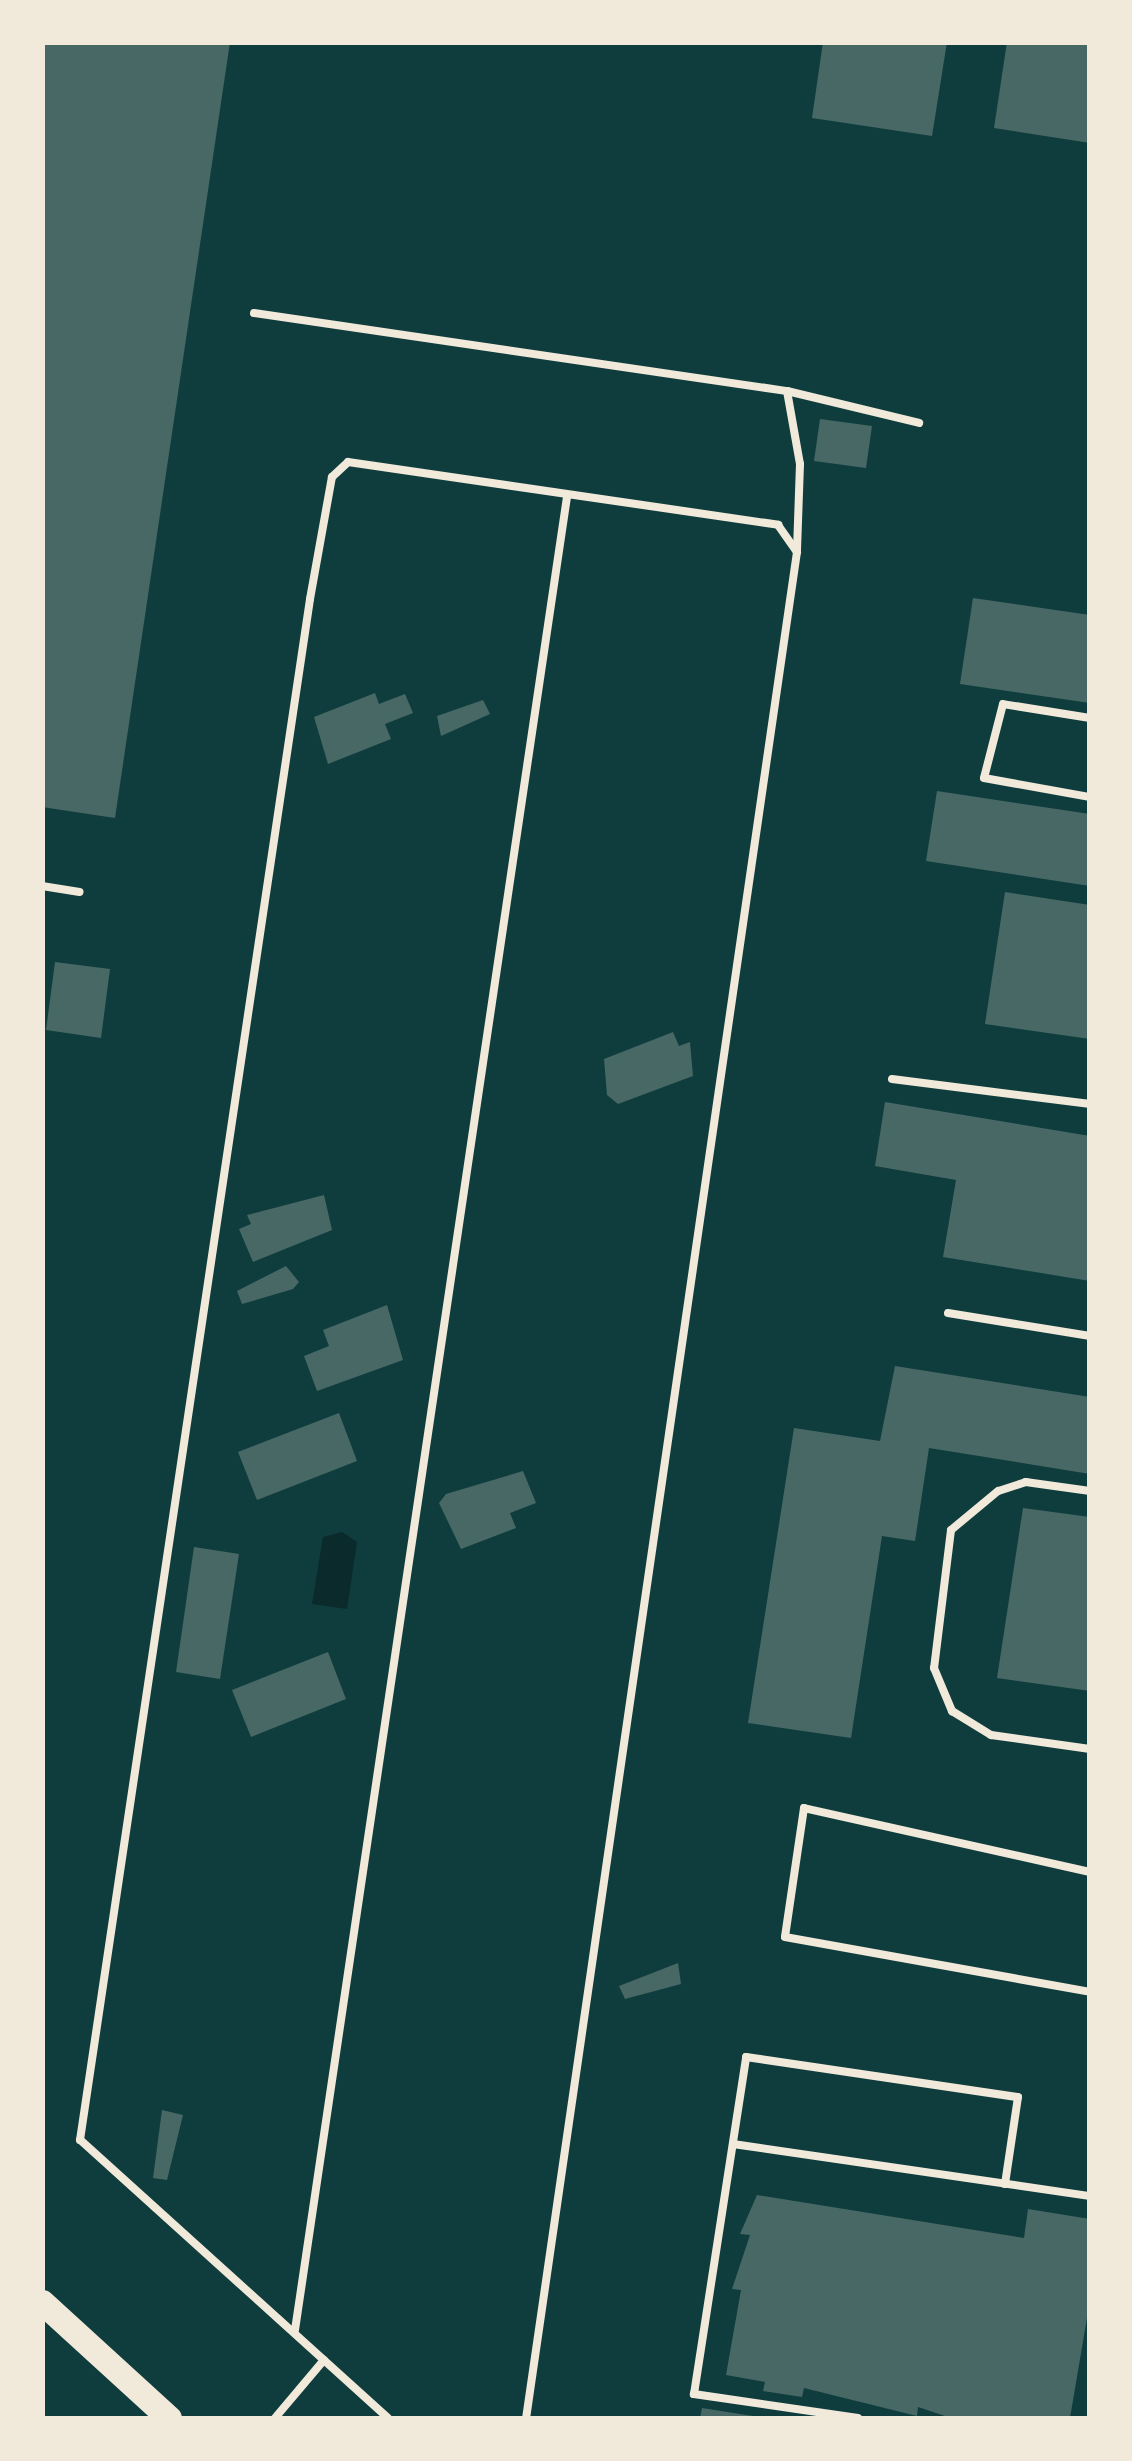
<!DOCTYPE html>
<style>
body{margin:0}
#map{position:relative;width:1132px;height:2461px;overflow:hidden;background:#0f3d3e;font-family:"Playfair Display",serif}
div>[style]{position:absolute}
.water>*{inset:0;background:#0a2a2b}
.building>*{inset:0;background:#486865}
.service>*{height:8px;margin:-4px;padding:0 4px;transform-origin:4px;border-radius:4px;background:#f1e9da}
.primary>*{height:25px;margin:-12.5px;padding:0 12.5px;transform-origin:12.5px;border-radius:12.5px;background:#f1e9da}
span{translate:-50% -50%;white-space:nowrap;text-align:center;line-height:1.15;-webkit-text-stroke:10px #f1e9da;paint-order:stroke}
.frame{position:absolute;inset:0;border:45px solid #f1e9da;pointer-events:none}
</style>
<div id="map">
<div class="water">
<div style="clip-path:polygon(342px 1532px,357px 1542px,347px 1609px,312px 1604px,323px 1537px)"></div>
</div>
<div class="building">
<div style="clip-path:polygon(42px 42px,230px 42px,115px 818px,42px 807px)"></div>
<div style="clip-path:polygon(823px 42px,947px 42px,932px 136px,812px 118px)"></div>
<div style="clip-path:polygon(1007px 42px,1090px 42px,1090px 143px,994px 128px)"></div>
<div style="clip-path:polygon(820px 419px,872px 426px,866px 468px,814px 461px)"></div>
<div style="clip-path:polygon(973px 598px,1090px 615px,1090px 703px,960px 684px)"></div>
<div style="clip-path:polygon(375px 693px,379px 704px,405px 694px,413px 713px,385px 724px,391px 739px,328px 764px,314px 717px)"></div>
<div style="clip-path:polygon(483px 700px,490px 714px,441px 736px,437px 716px)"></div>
<div style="clip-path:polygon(937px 791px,1090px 814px,1090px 886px,926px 861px)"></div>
<div style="clip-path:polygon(1005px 892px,1090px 905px,1090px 1039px,985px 1024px)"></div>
<div style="clip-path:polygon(55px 962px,110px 969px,101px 1038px,46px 1030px)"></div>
<div style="clip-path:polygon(673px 1032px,679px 1046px,690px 1042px,693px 1076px,618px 1104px,607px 1095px,604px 1059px)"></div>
<div style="clip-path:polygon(885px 1102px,1090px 1136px,1090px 1281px,943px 1257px,956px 1180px,875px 1166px)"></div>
<div style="clip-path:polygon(324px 1195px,332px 1230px,253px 1262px,239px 1229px,251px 1224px,247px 1215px)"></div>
<div style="clip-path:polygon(286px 1266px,299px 1282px,293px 1289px,242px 1304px,237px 1291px)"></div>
<div style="clip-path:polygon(387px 1305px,403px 1360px,317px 1391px,304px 1356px,329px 1346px,323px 1330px)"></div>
<div style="clip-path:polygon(895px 1366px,1090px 1397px,1090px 1474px,929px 1448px,915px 1541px,882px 1536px,851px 1738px,748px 1723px,794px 1428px,880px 1441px)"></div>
<div style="clip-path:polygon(339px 1413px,357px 1461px,257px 1500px,238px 1452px)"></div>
<div style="clip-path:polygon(523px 1471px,536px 1503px,510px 1513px,516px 1528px,461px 1549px,439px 1503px,446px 1494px)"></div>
<div style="clip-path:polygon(1023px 1508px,1090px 1517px,1090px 1691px,997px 1678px)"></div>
<div style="clip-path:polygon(194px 1547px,239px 1554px,220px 1679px,176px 1672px)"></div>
<div style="clip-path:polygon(328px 1652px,346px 1699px,251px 1737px,232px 1690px)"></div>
<div style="clip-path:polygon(678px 1963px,681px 1984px,625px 1999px,619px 1986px)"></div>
<div style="clip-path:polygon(162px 2110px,183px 2115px,167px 2180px,153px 2178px)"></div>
<div style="clip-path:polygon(757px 2195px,1024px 2238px,1028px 2209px,1090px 2219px,1090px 2300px,1070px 2418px,951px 2418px,918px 2407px,917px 2416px,804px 2388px,802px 2397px,763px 2391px,765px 2382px,726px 2375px,741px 2290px,732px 2289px,750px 2235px,740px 2234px)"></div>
<div style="clip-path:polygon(702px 2408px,753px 2416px,753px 2418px,700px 2418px)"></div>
</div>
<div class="service">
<div style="left:254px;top:313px;width:539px;rotate:8.33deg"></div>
<div style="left:787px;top:391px;width:74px;rotate:79.9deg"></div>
<div style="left:800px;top:464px;width:88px;rotate:92deg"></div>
<div style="left:787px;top:391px;width:136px;rotate:13.6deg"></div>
<div style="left:1090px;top:718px;width:88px;rotate:-170.9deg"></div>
<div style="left:1003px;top:704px;width:76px;rotate:104.4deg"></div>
<div style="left:984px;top:778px;width:108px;rotate:10.2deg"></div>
<div style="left:42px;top:886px;width:38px;rotate:9deg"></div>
<div style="left:892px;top:1079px;width:200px;rotate:7.2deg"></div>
<div style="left:948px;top:1313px;width:144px;rotate:9.2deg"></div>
<div style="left:1090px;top:1491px;width:65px;rotate:-172deg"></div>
<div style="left:1026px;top:1482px;width:29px;rotate:162deg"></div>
<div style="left:998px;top:1491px;width:61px;rotate:140.3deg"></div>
<div style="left:951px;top:1530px;width:139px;rotate:97deg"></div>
<div style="left:934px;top:1668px;width:47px;rotate:67.3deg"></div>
<div style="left:952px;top:1711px;width:46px;rotate:31.6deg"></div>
<div style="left:991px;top:1735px;width:100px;rotate:8deg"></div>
<div style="left:1090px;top:1872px;width:293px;rotate:-167.4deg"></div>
<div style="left:804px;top:1808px;width:130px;rotate:98.4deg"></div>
<div style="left:785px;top:1937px;width:310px;rotate:10.2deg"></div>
<div style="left:733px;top:2144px;width:361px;rotate:8.3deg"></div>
<div style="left:295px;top:2330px;width:1854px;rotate:-81.56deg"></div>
<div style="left:275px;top:2418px;width:76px;rotate:-49.8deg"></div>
<div style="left:388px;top:2418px;width:415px;rotate:-137.9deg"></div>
<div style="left:80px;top:2140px;width:1558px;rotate:-81.51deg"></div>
<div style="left:310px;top:599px;width:124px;rotate:-79.8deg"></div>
<div style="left:332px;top:477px;width:22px;rotate:-43deg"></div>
<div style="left:348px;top:462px;width:435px;rotate:8.3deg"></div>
<div style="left:778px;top:525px;width:33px;rotate:55deg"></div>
<div style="left:797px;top:552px;width:1886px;rotate:98.26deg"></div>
<div style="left:858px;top:2418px;width:166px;rotate:-171.7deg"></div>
<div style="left:694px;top:2394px;width:341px;rotate:-81.2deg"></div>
<div style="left:746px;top:2057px;width:275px;rotate:8.4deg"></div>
<div style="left:1018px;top:2097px;width:88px;rotate:98.5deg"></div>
</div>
<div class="primary">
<div style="left:42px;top:2302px;width:172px;rotate:42.4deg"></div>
</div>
<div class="frame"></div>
</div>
